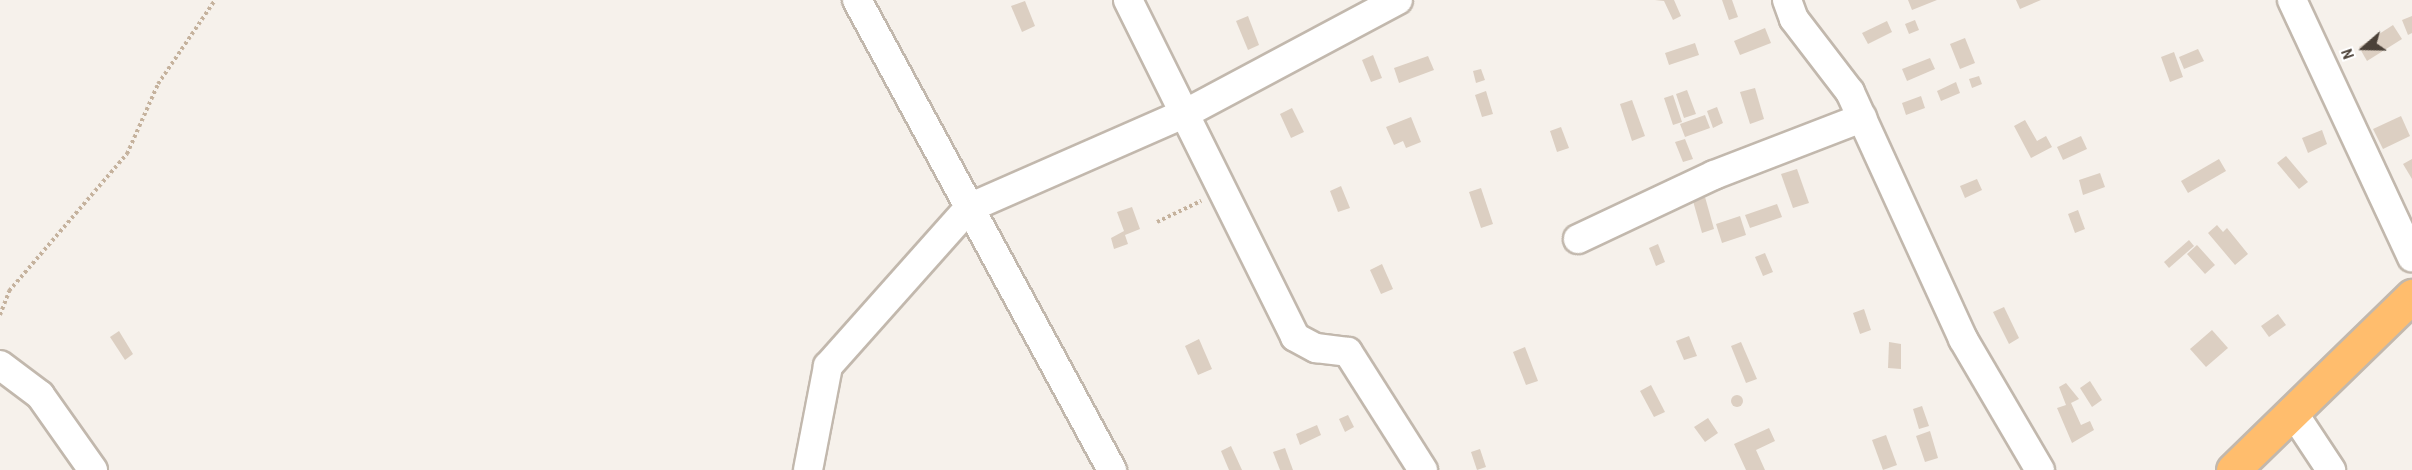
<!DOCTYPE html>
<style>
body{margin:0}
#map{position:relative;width:2412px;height:470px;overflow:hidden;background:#f6f1eb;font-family:"Archivo Narrow",sans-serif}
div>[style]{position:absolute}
.building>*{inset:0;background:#dccfc2}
.round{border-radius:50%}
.path>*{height:4px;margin-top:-2px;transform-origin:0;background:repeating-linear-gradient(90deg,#c5b29d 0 3px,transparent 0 6px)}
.roads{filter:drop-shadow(2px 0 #c2b8ad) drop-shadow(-2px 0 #c2b8ad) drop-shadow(0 2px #c2b8ad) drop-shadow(0 -2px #c2b8ad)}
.minor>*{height:28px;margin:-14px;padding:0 14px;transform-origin:14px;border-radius:14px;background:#fff}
.highway>*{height:33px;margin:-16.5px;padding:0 16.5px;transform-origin:16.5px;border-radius:16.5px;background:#ffbd6d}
span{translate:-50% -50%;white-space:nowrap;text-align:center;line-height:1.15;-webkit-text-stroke:4.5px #fff;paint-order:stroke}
.north{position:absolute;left:2334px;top:18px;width:60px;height:60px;-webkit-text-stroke:4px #fff;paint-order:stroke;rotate:250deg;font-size:16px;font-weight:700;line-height:24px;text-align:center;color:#4b4138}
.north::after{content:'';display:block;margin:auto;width:21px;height:27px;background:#4b4138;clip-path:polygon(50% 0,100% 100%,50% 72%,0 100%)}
</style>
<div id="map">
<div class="building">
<div style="clip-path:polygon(1655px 0,1674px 0,1681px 16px,1673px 20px,1664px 1px)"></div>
<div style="clip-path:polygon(1722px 0,1732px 0,1738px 17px,1729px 20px)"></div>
<div style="clip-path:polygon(1908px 0,1937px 0,1912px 10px)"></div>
<div style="clip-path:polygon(2016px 0,2041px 0,2020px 9px)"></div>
<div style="clip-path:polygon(1025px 1px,1035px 26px,1022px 32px,1011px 6px)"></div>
<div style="clip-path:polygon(1248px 16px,1259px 45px,1248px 50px,1236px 21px)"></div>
<div style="clip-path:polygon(2412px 16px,2412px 33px,2408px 35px,2402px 20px)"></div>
<div style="clip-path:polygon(1915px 20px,1919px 30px,1909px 34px,1905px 24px)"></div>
<div style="clip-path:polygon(1887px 21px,1892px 32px,1868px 44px,1862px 33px)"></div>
<div style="clip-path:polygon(2393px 25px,2402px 39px,2367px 61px,2359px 47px)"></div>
<div style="clip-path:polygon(1765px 28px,1771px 43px,1740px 55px,1734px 41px)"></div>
<div style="clip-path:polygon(1965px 38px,1975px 63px,1960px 69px,1950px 44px)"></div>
<div style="clip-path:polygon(1695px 43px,1699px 55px,1669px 65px,1665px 53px)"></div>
<div style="clip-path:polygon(2198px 49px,2204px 61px,2184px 69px,2179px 57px)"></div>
<div style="clip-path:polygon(2174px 52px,2183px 77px,2170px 82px,2161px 57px)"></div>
<div style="clip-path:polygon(1373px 55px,1382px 78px,1371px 82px,1362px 60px)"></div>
<div style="clip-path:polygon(1428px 56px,1434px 70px,1399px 83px,1394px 68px)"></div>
<div style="clip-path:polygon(1930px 58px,1935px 69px,1907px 81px,1902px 69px)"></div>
<div style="clip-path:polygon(1481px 69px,1485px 80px,1476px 83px,1473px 71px)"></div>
<div style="clip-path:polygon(1979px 76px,1982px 84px,1972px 88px,1969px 79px)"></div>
<div style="clip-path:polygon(1956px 82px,1960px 93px,1941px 101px,1937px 91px)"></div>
<div style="clip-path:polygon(1755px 88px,1764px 119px,1750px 124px,1740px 92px)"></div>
<div style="clip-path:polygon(1687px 90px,1696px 114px,1684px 118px,1676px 94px)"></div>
<div style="clip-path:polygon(1486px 91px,1493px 114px,1482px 117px,1475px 95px)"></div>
<div style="clip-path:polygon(1673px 95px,1682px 122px,1673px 125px,1664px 98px)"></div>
<div style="clip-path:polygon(1921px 96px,1925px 108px,1906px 115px,1902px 103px)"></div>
<div style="clip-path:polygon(1632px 100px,1645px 136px,1632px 141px,1620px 104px)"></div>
<div style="clip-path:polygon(1717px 107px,1723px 123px,1713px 128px,1707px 111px)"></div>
<div style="clip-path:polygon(1292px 108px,1304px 132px,1291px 138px,1280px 114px)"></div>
<div style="clip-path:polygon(1705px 115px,1710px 128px,1685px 137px,1680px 124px)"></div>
<div style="clip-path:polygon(2401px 116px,2410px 136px,2383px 149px,2373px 129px)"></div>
<div style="clip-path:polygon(1411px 117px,1421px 142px,1406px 148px,1403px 141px,1394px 145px,1386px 127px)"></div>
<div style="clip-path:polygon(2025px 120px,2037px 141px,2046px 136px,2052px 147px,2031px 158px,2014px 126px)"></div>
<div style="clip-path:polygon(1561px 127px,1569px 148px,1557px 152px,1550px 131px)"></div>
<div style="clip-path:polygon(2322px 130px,2327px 144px,2308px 153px,2302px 138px)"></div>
<div style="clip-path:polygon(2081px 136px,2087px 149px,2063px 160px,2057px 147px)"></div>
<div style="clip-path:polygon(1685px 139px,1693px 159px,1683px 162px,1675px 142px)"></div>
<div style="clip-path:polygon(2286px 156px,2308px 182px,2299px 189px,2277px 163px)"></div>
<div style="clip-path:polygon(2219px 159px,2226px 171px,2188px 193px,2181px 181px)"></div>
<div style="clip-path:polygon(2412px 159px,2412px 179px,2403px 164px)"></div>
<div style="clip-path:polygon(1797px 169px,1809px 203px,1793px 208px,1781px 174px)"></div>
<div style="clip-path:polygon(2100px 173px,2105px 187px,2083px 195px,2079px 180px)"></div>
<div style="clip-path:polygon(1977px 179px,1982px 190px,1965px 198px,1960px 186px)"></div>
<div style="clip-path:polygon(1341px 186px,1350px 208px,1338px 212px,1330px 191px)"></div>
<div style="clip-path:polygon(1481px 188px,1493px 224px,1481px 228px,1469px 192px)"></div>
<div style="clip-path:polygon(1705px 197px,1714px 229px,1702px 233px,1693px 201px)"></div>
<div style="clip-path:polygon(1777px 204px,1782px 217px,1750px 228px,1745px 215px)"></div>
<div style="clip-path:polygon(1132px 207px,1140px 229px,1125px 235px,1128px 244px,1114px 249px,1111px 238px,1124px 231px,1117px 212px)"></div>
<div style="clip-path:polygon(2078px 210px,2085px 229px,2075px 233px,2068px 214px)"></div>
<div style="clip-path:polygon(1740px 216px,1746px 235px,1722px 243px,1716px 224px)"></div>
<div style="clip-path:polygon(2217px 225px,2223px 232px,2227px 228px,2248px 254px,2235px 265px,2208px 233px)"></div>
<div style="clip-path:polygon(2189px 240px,2194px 246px,2169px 268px,2164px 262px)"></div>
<div style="clip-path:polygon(1658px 244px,1665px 262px,1656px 266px,1649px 248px)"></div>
<div style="clip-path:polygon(2197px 245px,2215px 265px,2205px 274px,2187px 254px)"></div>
<div style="clip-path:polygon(1765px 253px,1773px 272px,1763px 276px,1755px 257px)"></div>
<div style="clip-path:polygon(1382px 264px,1393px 289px,1381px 294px,1370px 270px)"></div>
<div style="clip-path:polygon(2004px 307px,2019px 338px,2009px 344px,1993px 312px)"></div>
<div style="clip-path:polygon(1864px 309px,1871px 330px,1860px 334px,1853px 313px)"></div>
<div style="clip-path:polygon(2278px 314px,2286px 325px,2269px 337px,2261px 326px)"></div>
<div style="clip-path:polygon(2212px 330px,2228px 348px,2206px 367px,2190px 349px)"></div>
<div style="clip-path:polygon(119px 331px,133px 354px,125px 360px,110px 337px)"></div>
<div style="clip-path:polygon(1689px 336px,1697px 356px,1684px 360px,1676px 341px)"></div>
<div style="clip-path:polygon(1199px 339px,1212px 369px,1198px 375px,1185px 346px)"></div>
<div style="clip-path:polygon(1741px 342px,1757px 379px,1746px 383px,1731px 346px)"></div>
<div style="clip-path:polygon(1889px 342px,1901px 344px,1901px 369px,1888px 368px)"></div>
<div style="clip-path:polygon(1525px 347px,1538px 381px,1526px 385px,1513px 352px)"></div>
<div style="clip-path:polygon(2090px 381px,2102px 400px,2092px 407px,2080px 388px)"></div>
<div style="clip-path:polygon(2066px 383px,2079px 399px,2071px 403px,2081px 425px,2090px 421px,2094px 430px,2072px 443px,2057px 408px,2066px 405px,2059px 387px)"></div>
<div style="clip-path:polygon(1651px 385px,1665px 412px,1654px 417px,1640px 391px)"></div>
<div class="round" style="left:1731px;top:395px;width:12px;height:12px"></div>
<div style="clip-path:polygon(1922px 406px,1929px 426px,1919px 429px,1913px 409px)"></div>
<div style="clip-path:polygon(1348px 415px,1354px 427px,1345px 432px,1339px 419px)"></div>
<div style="clip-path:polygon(1708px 418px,1718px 433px,1705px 442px,1694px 427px)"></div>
<div style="clip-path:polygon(1317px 425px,1321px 435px,1300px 445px,1296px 434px)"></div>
<div style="clip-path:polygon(1769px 428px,1775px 441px,1756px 450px,1765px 470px,1746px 470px,1734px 444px)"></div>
<div style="clip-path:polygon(1930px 431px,1938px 458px,1925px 462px,1916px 436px)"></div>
<div style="clip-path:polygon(1886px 435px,1897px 465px,1883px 470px,1872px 440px)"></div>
<div style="clip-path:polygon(1231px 446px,1242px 470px,1229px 470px,1221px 451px)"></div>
<div style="clip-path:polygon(1285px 448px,1293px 470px,1280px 470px,1273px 452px)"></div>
<div style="clip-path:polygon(1480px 449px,1486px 467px,1477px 470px,1471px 452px)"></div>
</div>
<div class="path">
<div style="left:1157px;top:222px;width:49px;rotate:-25.5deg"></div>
<div style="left:0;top:315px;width:26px;rotate:-69deg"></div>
<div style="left:9px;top:291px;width:181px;rotate:-49.3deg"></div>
<div style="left:127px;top:154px;width:77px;rotate:-66.1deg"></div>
<div style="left:158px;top:84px;width:102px;rotate:-55.8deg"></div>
</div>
<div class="roads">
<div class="minor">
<div style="left:857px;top:0;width:535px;rotate:61.52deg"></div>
<div style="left:1128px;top:0;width:376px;rotate:63.6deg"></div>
<div style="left:1295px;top:337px;width:24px;rotate:28deg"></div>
<div style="left:1316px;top:348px;width:32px;rotate:7deg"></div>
<div style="left:1348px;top:352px;width:140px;rotate:57.6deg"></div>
<div style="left:1787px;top:0;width:20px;rotate:70deg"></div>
<div style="left:1794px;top:19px;width:92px;rotate:52.5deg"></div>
<div style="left:1850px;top:92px;width:272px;rotate:65.4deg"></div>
<div style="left:1963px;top:339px;width:152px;rotate:59.6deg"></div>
<div style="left:2292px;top:0;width:284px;rotate:65deg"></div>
<div style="left:1578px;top:239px;width:150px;rotate:-25.2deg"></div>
<div style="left:1714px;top:175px;width:159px;rotate:-21.1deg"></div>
<div style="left:0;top:365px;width:50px;rotate:36.9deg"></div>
<div style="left:40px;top:395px;width:92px;rotate:54.8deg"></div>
<div style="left:2292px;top:411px;width:71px;rotate:56.5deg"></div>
<div style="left:808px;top:470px;width:106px;rotate:-79.1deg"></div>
<div style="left:828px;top:366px;width:212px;rotate:-48.3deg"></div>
<div style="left:969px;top:208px;width:239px;rotate:-23.7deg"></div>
<div style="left:1188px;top:112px;width:238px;rotate:-28.1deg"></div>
</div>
<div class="highway">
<div style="left:2233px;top:470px;width:250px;rotate:-44.2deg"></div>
</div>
</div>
<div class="north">N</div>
</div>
